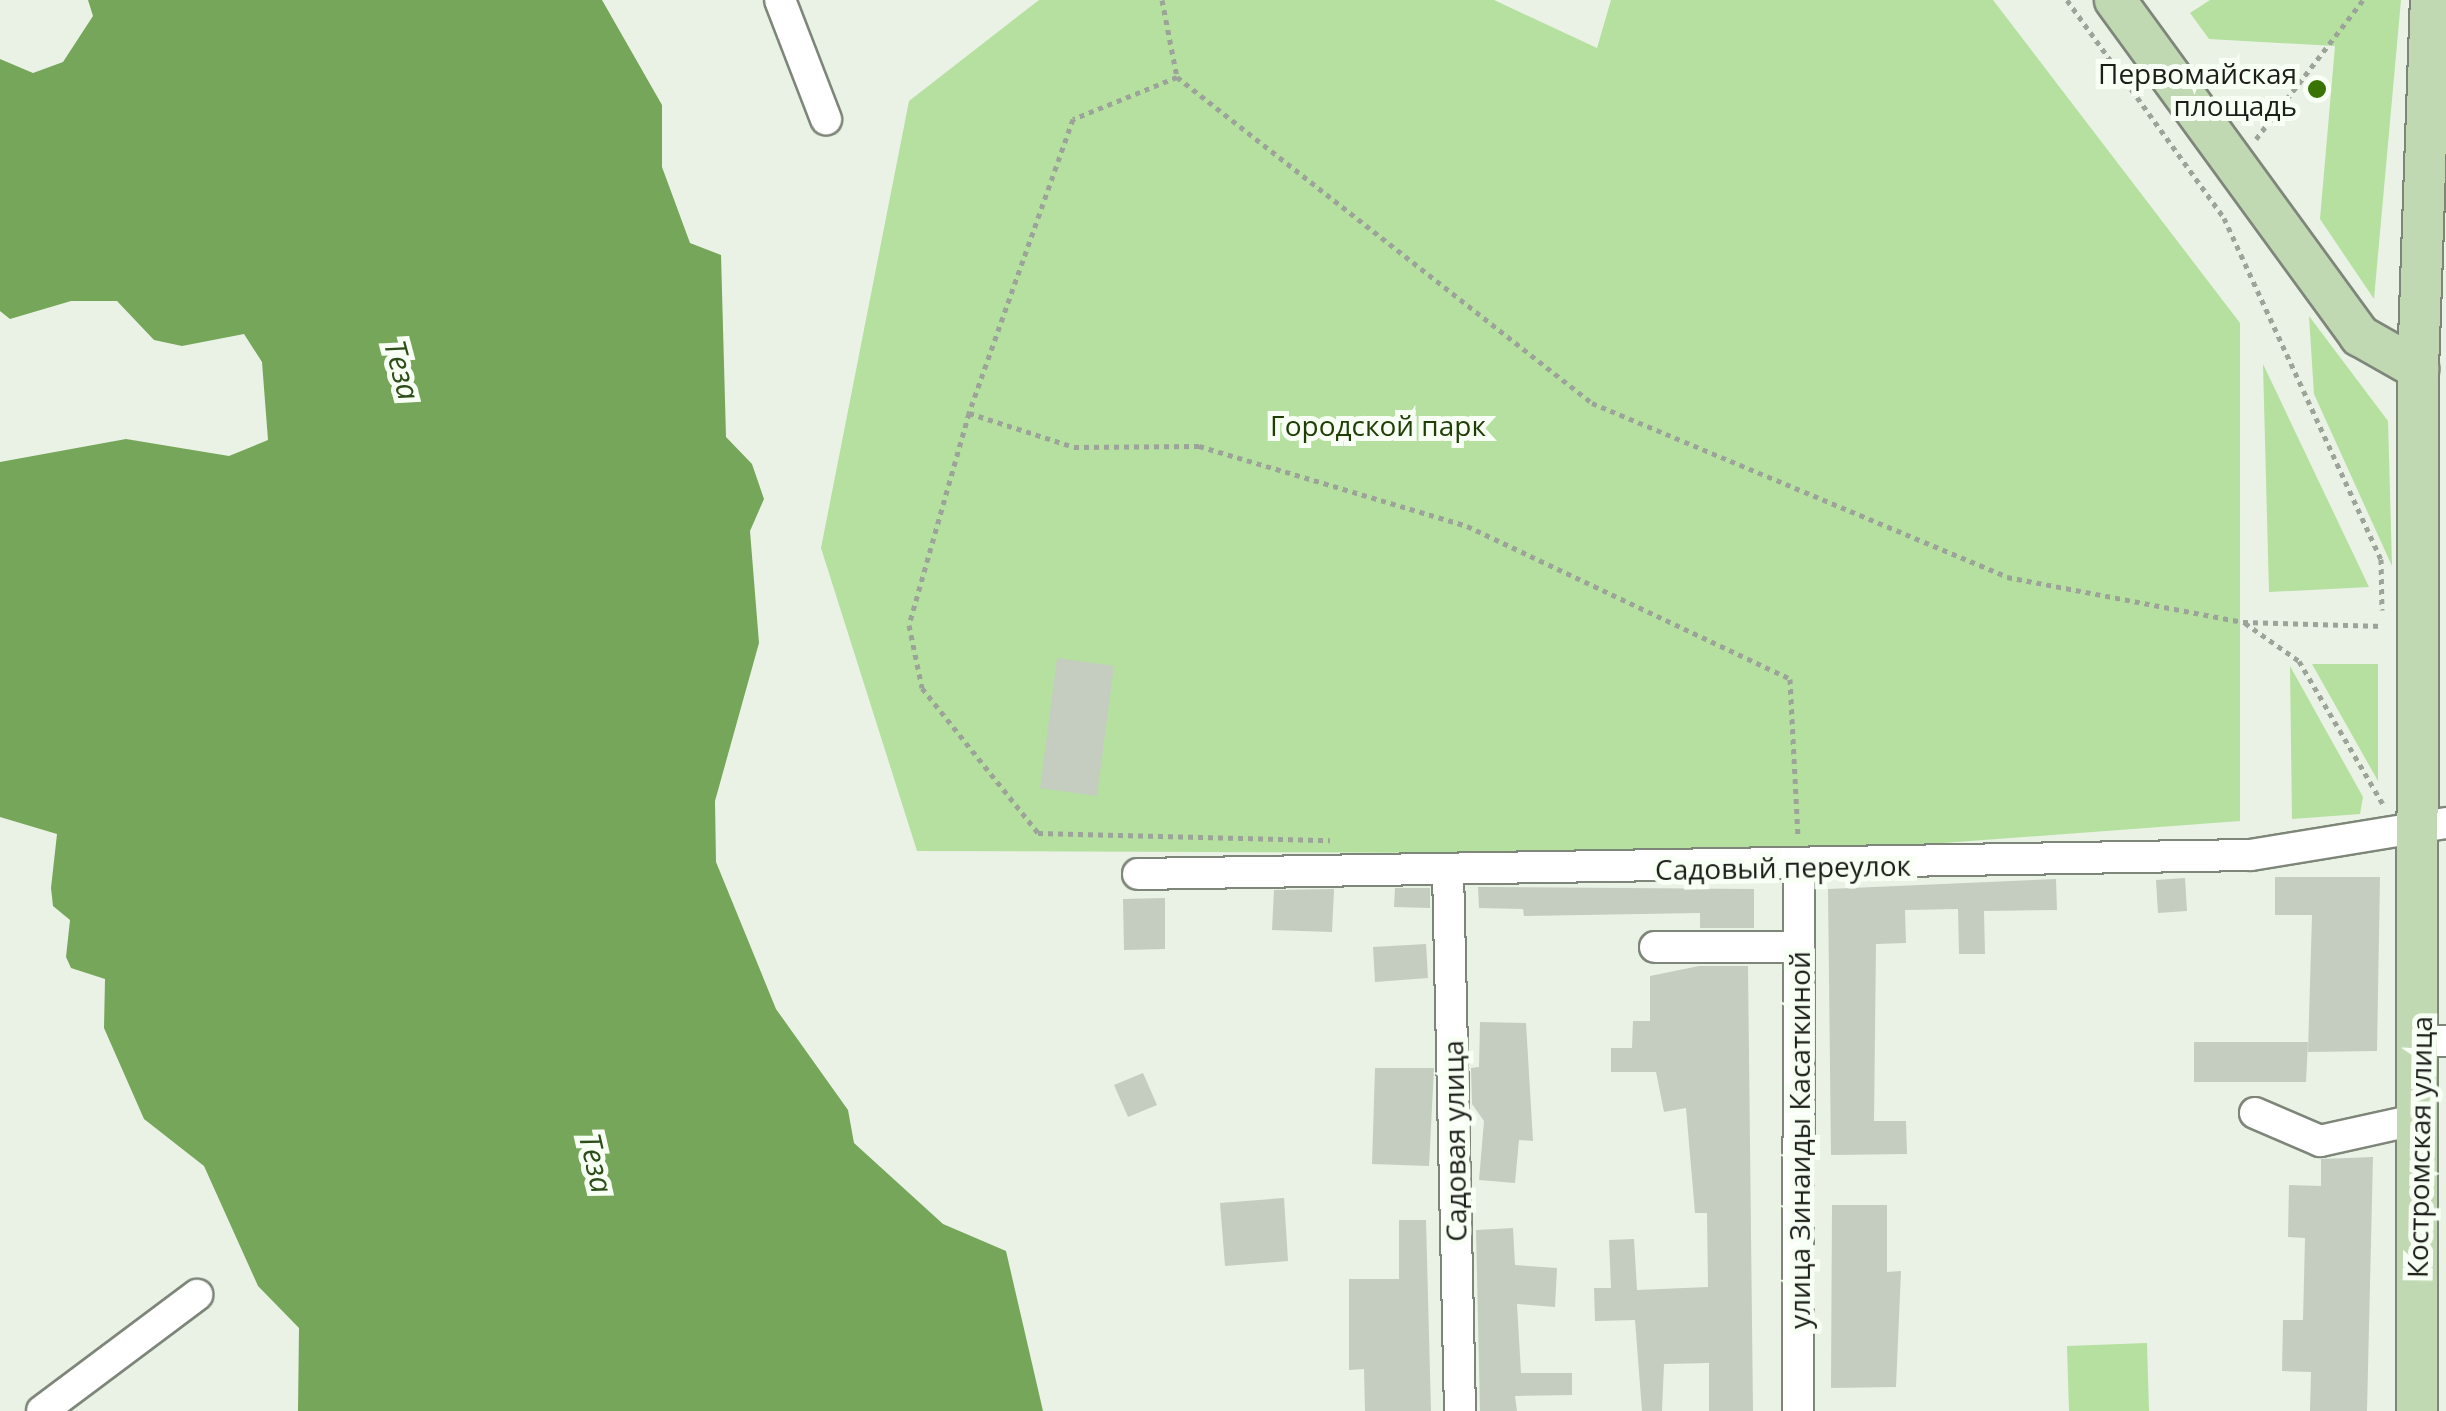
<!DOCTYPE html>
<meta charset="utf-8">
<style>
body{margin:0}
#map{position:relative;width:2446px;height:1411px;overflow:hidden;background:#e9f2e5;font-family:"Open Sans",sans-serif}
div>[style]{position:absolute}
.green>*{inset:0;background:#b5e09f}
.water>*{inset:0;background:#75a65a}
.building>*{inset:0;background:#c4cdc0}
.path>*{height:5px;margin-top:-2.5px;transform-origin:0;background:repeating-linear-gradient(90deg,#9ca399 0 5px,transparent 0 10px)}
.roads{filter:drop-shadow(2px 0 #7e867a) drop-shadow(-2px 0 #7e867a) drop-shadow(0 2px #7e867a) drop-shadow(0 -2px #7e867a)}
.minor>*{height:30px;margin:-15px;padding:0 15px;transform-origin:15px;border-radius:15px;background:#fff}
.major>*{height:40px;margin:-20px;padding:0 20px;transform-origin:20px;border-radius:20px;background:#c0d9b3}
.dots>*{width:28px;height:28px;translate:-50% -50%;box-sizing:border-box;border:5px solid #f8fff4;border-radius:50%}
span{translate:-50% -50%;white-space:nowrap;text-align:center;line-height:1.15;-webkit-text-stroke:10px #f8fff4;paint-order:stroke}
.poi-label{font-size:28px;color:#1b1e19}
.right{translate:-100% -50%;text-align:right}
.park-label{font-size:28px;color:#1e3e06}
.street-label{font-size:28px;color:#1b1e19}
.water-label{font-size:30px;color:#2c4d18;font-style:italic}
</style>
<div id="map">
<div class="green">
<div style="clip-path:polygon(1039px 0,1494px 0,1597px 48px,1611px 0,1993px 0,2240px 323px,2240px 821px,1795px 854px,917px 851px,821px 548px,909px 101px)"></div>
<div style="clip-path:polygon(2210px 0,2401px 0,2374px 299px,2320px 219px,2335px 46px,2209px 39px,2190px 13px)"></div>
<div style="clip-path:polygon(2309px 316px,2388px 421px,2392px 566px,2314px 394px)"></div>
<div style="clip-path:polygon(2263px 364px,2369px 587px,2269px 592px)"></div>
<div style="clip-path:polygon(2312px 664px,2378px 664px,2378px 781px)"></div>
<div style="clip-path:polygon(2290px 666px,2363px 797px,2360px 814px,2292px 819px)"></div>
<div style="clip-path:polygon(2147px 1343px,2149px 1411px,2069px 1411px,2067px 1346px)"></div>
</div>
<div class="water">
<div style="clip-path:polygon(88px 0,602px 0,662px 105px,662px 167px,690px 243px,721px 255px,726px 437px,752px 464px,764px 499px,750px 531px,759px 643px,715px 801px,716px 862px,776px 1009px,848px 1110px,854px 1143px,943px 1224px,1006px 1251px,1043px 1411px,298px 1411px,299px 1328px,258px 1286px,204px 1166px,144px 1119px,104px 1028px,105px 979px,71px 968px,66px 957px,70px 920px,53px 906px,51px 888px,57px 834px,0 817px,0 462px,126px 439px,229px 456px,268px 440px,262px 362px,244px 334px,182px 346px,154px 340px,117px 301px,71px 301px,10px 319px,0 311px,0 59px,33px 73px,63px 62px,93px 16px)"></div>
</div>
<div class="building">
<div style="clip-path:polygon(1057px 658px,1114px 666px,1097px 796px,1040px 788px)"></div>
<div style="clip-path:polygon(2275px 877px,2380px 877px,2377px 1051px,2308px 1052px,2312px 915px,2275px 915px)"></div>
<div style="clip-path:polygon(2185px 878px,2187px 911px,2158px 913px,2156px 880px)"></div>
<div style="clip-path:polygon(2056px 879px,2057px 910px,1984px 911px,1985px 954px,1959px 954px,1958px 909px,1905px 910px,1906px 943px,1876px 944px,1874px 1121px,1906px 1121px,1907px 1154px,1831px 1155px,1828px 889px)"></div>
<div style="clip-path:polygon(1478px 887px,1754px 889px,1754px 928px,1700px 928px,1700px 913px,1524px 916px,1523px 909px,1479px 908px)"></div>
<div style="clip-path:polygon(1395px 888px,1430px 888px,1430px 908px,1394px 907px)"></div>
<div style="clip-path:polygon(1334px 889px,1332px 932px,1272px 930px,1274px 890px)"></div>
<div style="clip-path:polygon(1165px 898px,1165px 949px,1124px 950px,1123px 899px)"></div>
<div style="clip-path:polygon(1426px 944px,1428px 978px,1375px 982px,1373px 947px)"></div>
<div style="clip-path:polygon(1699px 966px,1748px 966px,1753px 1411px,1709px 1411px,1709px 1363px,1664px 1364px,1662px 1411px,1642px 1411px,1635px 1320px,1595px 1321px,1594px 1288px,1611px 1288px,1609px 1240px,1634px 1239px,1637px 1290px,1708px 1287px,1707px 1213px,1695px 1213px,1686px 1108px,1664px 1112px,1656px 1072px,1611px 1072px,1611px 1048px,1632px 1048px,1633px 1021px,1650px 1021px,1650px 976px)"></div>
<div style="clip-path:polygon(1480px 1022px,1526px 1023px,1533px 1141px,1519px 1140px,1515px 1183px,1479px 1180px,1484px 1121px,1472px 1104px,1471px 1068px,1479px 1067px)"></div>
<div style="clip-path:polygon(2194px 1042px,2308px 1042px,2306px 1082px,2194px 1082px)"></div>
<div style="clip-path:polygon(1375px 1068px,1434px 1068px,1429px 1166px,1372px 1164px)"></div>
<div style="clip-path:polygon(1143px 1073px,1157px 1105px,1128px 1117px,1114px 1085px)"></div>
<div style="clip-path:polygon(2373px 1157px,2367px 1411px,2310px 1411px,2311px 1372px,2282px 1371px,2283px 1320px,2303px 1320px,2305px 1238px,2288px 1237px,2289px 1185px,2321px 1186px,2321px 1159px)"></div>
<div style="clip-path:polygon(1284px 1198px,1288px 1261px,1225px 1266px,1220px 1203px)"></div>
<div style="clip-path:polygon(1832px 1205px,1887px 1205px,1887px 1272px,1901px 1271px,1896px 1387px,1831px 1388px)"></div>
<div style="clip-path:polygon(1399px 1220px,1426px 1220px,1431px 1411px,1365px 1411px,1364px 1369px,1349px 1370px,1349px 1279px,1399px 1279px)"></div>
<div style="clip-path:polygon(1513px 1228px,1515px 1265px,1557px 1268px,1555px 1307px,1517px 1304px,1521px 1373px,1572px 1373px,1572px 1395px,1515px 1396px,1517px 1411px,1480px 1411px,1476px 1230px)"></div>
</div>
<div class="path">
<div style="left:1162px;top:0;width:78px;rotate:79deg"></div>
<div style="left:1177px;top:77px;width:528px;rotate:38.15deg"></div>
<div style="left:1592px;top:403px;width:450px;rotate:22.7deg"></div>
<div style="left:2007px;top:577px;width:240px;rotate:10.8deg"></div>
<div style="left:2243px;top:622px;width:140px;rotate:1.6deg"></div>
<div style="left:2067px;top:0;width:269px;rotate:54.2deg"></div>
<div style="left:2224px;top:218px;width:375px;rotate:65.3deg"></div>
<div style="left:2381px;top:559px;width:51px;rotate:88.9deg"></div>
<div style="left:1177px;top:77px;width:112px;rotate:158deg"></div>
<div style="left:1073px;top:119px;width:312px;rotate:109.5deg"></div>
<div style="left:969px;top:413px;width:220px;rotate:105.8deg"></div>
<div style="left:909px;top:625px;width:64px;rotate:78.3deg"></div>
<div style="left:922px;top:688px;width:186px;rotate:51.3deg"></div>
<div style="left:1038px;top:833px;width:292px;rotate:1.4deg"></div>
<div style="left:2256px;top:139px;width:175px;rotate:-52.4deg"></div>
<div style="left:969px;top:413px;width:110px;rotate:17.9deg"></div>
<div style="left:1074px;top:447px;width:125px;rotate:-0.5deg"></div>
<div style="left:1199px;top:446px;width:280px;rotate:16.6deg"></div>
<div style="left:1467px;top:526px;width:357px;rotate:25.3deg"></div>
<div style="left:1790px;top:679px;width:157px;rotate:87.1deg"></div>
<div style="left:2245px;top:623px;width:66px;rotate:35.1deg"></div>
<div style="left:2299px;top:661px;width:166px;rotate:59.6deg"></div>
</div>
<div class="roads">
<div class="minor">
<div style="left:780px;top:0;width:128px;rotate:68.9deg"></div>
<div style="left:1448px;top:870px;width:541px;rotate:88.73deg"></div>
<div style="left:1138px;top:874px;width:1113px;rotate:-0.98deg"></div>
<div style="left:2251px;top:855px;width:198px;rotate:-9.3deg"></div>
<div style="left:1655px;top:947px;width:144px"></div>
<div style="left:2420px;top:1041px;width:26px"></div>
<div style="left:2255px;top:1113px;width:71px;rotate:23.3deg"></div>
<div style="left:2320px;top:1141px;width:101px;rotate:-12.5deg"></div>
<div style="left:42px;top:1411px;width:194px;rotate:-36.8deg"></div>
<div style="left:1798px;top:1411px;width:542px;rotate:-89.89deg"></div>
</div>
<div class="major">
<div style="left:2115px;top:0;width:416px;rotate:53.9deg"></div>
<div style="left:2360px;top:336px;width:67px;rotate:29.6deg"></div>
<div style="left:2417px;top:1411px;width:1042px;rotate:-89.95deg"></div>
<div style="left:2418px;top:369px;width:369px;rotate:-88deg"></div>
</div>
</div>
<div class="dots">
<div style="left:2317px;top:89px;background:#397304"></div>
</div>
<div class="poi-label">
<span class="right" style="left:2297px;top:89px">Первомайская<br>площадь</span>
</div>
<div class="park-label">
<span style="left:1378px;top:425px">Городской парк</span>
</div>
<div class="street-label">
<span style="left:1783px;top:867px;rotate:-1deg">Садовый переулок</span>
<span style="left:1799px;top:1140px;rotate:-90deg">улица Зинаиды Касаткиной</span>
<span style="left:1454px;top:1141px;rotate:-91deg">Садовая улица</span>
<span style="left:2419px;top:1147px;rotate:-89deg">Костромская улица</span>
</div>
<div class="water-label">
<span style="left:402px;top:370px;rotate:75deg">Теза</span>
<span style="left:596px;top:1163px;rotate:77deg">Теза</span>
</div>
</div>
